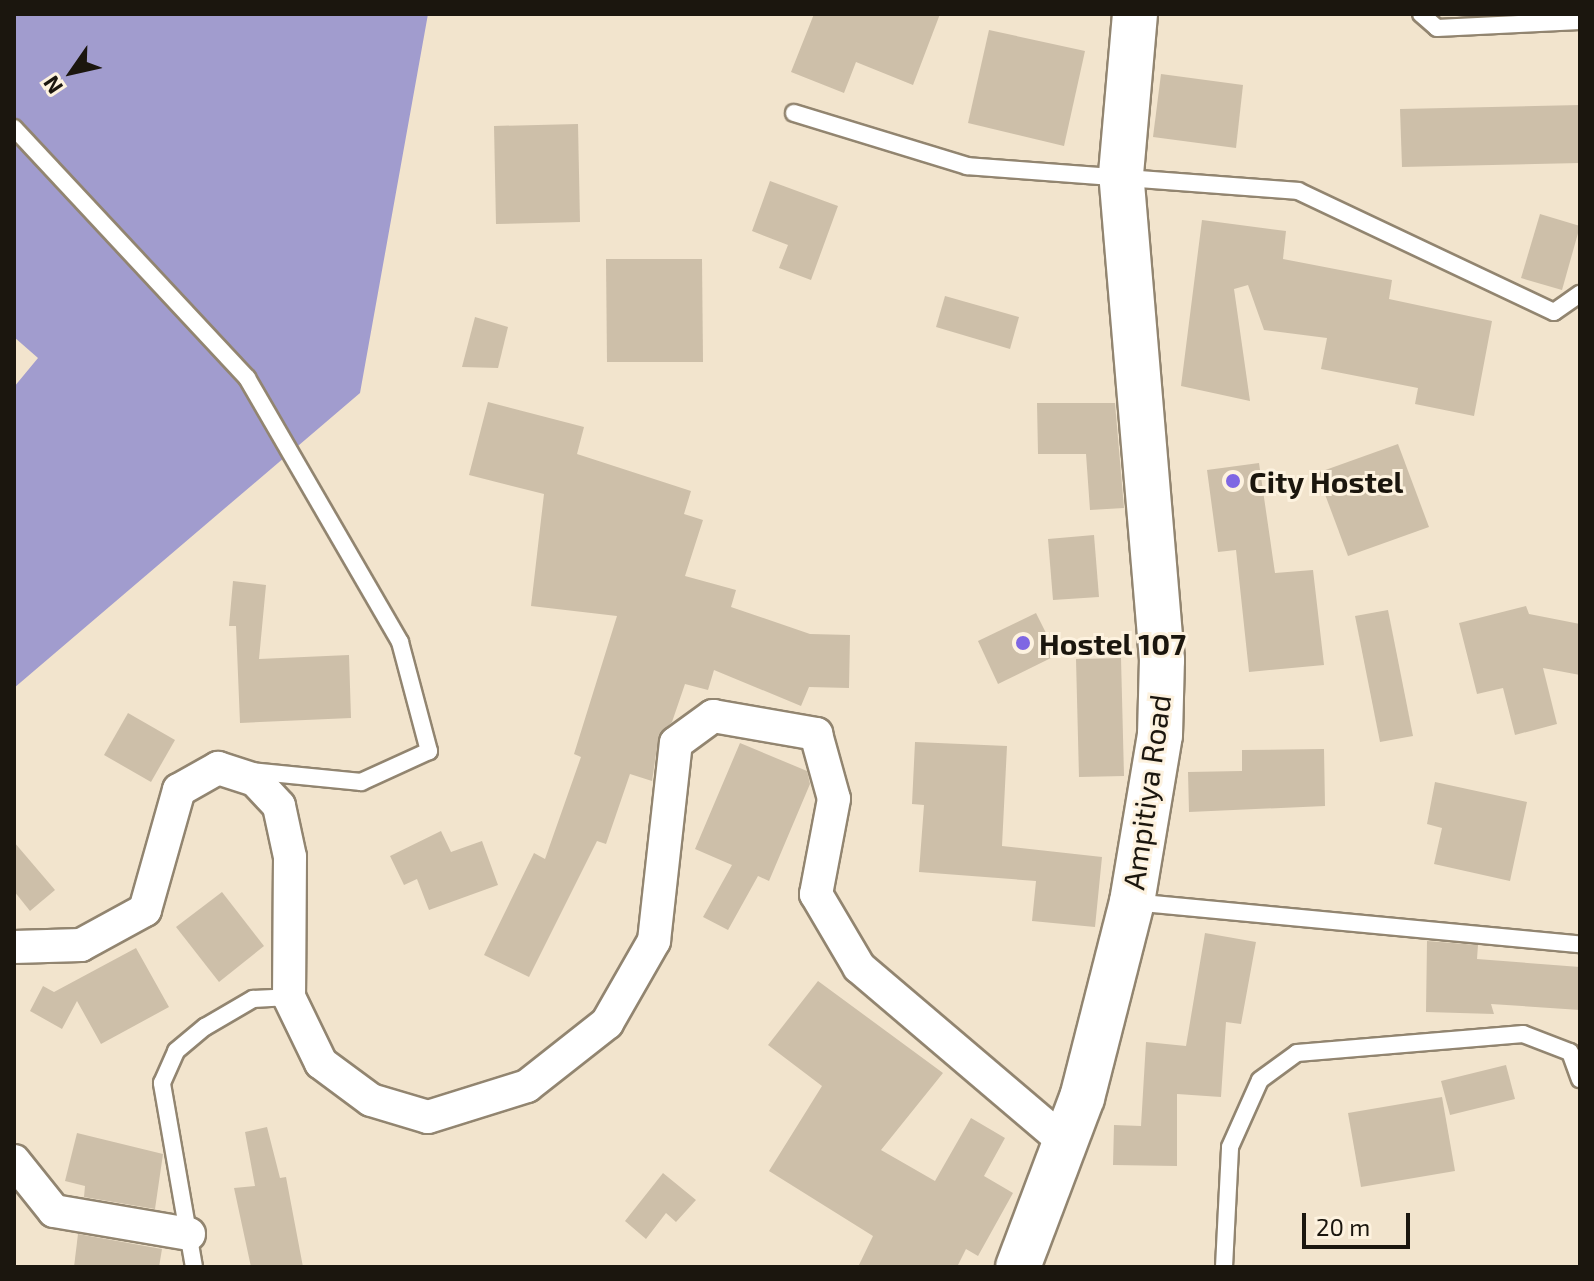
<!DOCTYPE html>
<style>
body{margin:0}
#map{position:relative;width:1594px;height:1281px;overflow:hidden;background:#f2e4cd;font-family:"Exo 2",sans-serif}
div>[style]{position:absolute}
.forest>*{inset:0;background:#a19cce}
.building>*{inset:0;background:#cdbfa9}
.roads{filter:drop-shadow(2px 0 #928570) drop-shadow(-2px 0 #928570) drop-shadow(0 2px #928570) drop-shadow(0 -2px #928570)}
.lane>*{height:16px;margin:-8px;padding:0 8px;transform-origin:8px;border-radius:8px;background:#fff}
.street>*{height:32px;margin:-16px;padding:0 16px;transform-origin:16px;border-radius:16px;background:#fff}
.primary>*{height:44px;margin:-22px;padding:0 22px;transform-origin:22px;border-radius:22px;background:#fff}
.dots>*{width:22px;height:22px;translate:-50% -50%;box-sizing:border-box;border:4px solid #fdf2df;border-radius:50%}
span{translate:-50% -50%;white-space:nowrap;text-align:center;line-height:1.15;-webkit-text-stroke:6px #fdf2df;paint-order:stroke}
.poi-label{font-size:30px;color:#1b160e;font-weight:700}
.left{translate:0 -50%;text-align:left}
.street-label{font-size:30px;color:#1b160e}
.frame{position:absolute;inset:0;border:16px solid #1b160e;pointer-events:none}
.north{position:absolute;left:32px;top:32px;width:80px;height:80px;-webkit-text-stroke:6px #fdf2df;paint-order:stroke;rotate:236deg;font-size:22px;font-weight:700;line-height:32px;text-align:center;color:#1b160e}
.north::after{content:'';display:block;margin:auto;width:28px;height:36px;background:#1b160e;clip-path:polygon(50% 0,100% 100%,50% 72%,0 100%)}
.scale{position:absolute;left:1302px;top:1213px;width:108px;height:36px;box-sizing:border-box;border:4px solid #1b160e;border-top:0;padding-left:10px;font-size:24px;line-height:28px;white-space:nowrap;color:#1b160e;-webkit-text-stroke:6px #fdf2df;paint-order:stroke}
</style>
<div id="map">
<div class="forest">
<div style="clip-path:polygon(14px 14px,428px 14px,360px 393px,14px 688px,14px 387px,38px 358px,14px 337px)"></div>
</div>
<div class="building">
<div style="clip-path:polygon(814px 14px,940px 14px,913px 85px,856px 62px,844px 93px,791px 72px)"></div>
<div style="clip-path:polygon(989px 30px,1085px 51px,1064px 146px,968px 123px)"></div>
<div style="clip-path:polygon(1161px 74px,1243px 85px,1236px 148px,1153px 137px)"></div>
<div style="clip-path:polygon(1580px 105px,1580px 163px,1402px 167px,1400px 109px)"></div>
<div style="clip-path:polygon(578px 124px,580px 222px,496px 224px,494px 126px)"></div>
<div style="clip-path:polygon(770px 181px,838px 206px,811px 280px,779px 268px,788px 245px,752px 231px)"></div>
<div style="clip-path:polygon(1540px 214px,1580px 226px,1562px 290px,1521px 278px)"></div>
<div style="clip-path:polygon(1202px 220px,1286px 231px,1283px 259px,1392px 280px,1389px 299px,1492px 321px,1474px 416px,1415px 404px,1418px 388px,1321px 369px,1327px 338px,1264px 330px,1248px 285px,1234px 289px,1250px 401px,1181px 386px)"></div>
<div style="clip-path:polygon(606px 259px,702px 259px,703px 362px,607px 362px)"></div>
<div style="clip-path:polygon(945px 296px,1019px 317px,1010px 349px,936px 327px)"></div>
<div style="clip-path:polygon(475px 317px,508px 327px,498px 368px,462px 367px)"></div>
<div style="clip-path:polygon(488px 402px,584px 427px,577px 454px,691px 491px,684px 514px,703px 520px,685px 576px,736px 590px,731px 607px,810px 634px,850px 635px,849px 688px,809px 687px,801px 706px,714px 670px,708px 690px,685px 684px,672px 722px,659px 734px,652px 781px,630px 774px,606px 844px,597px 841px,529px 977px,484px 955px,534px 853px,545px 859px,581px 757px,574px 754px,617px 616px,531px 606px,544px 494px,469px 475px)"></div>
<div style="clip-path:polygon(1037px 403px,1115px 403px,1124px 508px,1090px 510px,1086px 454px,1038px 454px)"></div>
<div style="clip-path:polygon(1398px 444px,1429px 527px,1348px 556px,1317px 473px)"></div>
<div style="clip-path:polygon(1259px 463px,1275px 573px,1313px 570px,1324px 665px,1249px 672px,1236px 550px,1218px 552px,1207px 470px)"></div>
<div style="clip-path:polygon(1094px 535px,1099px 597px,1053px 600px,1048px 539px)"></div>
<div style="clip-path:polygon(233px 581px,266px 585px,259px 659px,349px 655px,351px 718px,240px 723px,236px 626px,229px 626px)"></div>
<div style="clip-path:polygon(1526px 606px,1529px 614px,1580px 624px,1580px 675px,1543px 668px,1557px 724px,1515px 735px,1503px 688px,1477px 694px,1459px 623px)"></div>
<div style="clip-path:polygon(1388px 610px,1413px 736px,1380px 742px,1355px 616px)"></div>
<div style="clip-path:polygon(1036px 613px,1057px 655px,998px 684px,978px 641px)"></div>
<div style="clip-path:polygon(1121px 658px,1124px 776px,1079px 777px,1076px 659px)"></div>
<div style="clip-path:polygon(128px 713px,175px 740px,151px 782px,104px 755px)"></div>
<div style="clip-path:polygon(915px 742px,1007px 746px,1002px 846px,1102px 857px,1095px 927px,1032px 921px,1036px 881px,919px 872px,924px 805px,912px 804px)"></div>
<div style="clip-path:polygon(740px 743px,807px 771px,810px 784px,769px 881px,758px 876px,728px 930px,703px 917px,732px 865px,695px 849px)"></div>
<div style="clip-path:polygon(1324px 749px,1325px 806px,1189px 812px,1188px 772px,1242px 771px,1242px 750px)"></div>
<div style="clip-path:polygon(1435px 782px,1527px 802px,1510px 881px,1434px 864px,1442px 828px,1427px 824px)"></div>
<div style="clip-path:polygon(441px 831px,451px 852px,482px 841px,498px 885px,429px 910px,417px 879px,404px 885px,390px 856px)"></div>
<div style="clip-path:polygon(14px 842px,55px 890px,30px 911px,14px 891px)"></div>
<div style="clip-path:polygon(222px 892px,264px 946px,219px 982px,176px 927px)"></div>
<div style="clip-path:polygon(1205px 933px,1256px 942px,1241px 1024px,1226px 1022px,1221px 1097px,1177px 1094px,1177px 1166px,1113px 1165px,1114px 1125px,1141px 1126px,1146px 1042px,1186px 1046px)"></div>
<div style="clip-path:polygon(1427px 941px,1478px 945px,1477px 959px,1580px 967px,1580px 1010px,1491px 1004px,1494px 1014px,1426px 1012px)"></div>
<div style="clip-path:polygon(136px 948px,169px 1007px,101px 1044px,77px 1001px,62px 1029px,30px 1011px,43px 986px,54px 992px)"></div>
<div style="clip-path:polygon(818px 981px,943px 1073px,881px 1150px,935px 1181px,971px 1118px,1005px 1138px,984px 1176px,1013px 1193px,978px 1256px,966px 1249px,957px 1267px,858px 1267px,873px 1236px,769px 1171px,822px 1086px,768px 1045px)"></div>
<div style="clip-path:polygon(1506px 1065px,1515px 1099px,1450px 1115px,1441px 1081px)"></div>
<div style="clip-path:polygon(1442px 1097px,1455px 1171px,1361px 1187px,1348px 1113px)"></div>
<div style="clip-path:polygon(267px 1127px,280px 1178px,286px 1177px,303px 1267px,251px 1267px,234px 1188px,255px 1186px,245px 1132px)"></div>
<div style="clip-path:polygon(77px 1133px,163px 1154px,155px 1209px,84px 1197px,85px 1186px,65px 1181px)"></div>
<div style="clip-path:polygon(663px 1173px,696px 1200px,676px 1222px,666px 1213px,646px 1239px,625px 1221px)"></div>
<div style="clip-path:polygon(78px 1234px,162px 1249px,159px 1267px,74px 1267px)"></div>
</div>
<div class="roads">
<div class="lane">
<div style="left:1421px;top:14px;width:21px;rotate:41deg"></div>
<div style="left:1437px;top:28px;width:143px;rotate:-2.8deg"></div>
<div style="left:794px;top:113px;width:181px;rotate:17deg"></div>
<div style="left:967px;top:166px;width:332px;rotate:4.3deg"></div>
<div style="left:1298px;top:191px;width:283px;rotate:25.3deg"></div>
<div style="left:1554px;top:312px;width:32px;rotate:-35deg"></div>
<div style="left:14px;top:128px;width:342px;rotate:47deg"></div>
<div style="left:247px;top:378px;width:305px;rotate:59.9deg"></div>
<div style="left:400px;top:642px;width:113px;rotate:75.1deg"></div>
<div style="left:429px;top:751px;width:75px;rotate:155.5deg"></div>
<div style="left:361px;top:782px;width:111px;rotate:-174.3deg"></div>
<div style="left:1132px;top:902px;width:450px;rotate:5.4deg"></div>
<div style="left:194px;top:1267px;width:187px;rotate:-99.9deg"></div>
<div style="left:162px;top:1083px;width:35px;rotate:-66deg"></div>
<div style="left:176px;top:1051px;width:38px;rotate:-40deg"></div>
<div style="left:205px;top:1027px;width:56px;rotate:-30.3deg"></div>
<div style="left:253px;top:999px;width:36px;rotate:-3deg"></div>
<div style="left:1224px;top:1267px;width:120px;rotate:-87.1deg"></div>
<div style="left:1230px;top:1147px;width:73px;rotate:-65.9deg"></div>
<div style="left:1260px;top:1080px;width:46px;rotate:-36.1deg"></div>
<div style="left:1297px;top:1053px;width:227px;rotate:-4.8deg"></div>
<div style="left:1523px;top:1034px;width:50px;rotate:21deg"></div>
<div style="left:1570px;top:1052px;width:29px;rotate:70deg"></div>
</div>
<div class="street">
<div style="left:14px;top:947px;width:67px;rotate:-1.7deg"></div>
<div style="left:81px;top:945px;width:73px;rotate:-28.7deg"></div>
<div style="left:145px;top:910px;width:125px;rotate:-74.2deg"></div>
<div style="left:179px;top:790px;width:45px;rotate:-29.4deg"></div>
<div style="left:218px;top:768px;width:39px;rotate:18deg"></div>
<div style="left:255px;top:780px;width:35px;rotate:47deg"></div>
<div style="left:279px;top:806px;width:52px;rotate:77.8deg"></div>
<div style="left:290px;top:857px;width:140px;rotate:90.4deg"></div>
<div style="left:289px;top:997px;width:73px;rotate:64.1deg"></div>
<div style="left:321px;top:1063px;width:62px;rotate:36.5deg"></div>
<div style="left:371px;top:1100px;width:59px;rotate:16.6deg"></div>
<div style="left:428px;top:1117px;width:104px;rotate:-17.4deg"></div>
<div style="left:527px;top:1086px;width:102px;rotate:-38.2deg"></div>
<div style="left:607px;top:1023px;width:95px;rotate:-60.2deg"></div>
<div style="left:654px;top:941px;width:199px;rotate:-83.7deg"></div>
<div style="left:676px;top:743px;width:46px;rotate:-36.1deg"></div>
<div style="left:713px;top:716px;width:105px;rotate:9.9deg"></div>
<div style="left:816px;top:734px;width:67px;rotate:74.5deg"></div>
<div style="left:834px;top:799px;width:97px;rotate:100.7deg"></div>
<div style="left:816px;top:894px;width:85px;rotate:59.5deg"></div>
<div style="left:859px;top:967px;width:272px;rotate:40.4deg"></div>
<div style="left:14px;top:1161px;width:64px;rotate:51.3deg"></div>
<div style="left:54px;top:1211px;width:137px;rotate:9.7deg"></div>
</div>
<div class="primary">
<div style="left:1018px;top:1267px;width:181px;rotate:-69.3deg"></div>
<div style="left:1082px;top:1098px;width:202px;rotate:-75.7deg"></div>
<div style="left:1132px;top:902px;width:169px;rotate:-80.5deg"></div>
<div style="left:1160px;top:735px;width:75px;rotate:-88.5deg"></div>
<div style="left:1162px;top:660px;width:488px;rotate:-94.8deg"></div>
<div style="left:1121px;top:174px;width:161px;rotate:-85deg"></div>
</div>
</div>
<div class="dots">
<div style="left:1233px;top:481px;background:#7f67e3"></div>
<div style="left:1023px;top:643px;background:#7f67e3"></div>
</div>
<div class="poi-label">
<span class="left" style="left:1249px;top:481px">City Hostel</span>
<span class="left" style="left:1039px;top:643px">Hostel 107</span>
</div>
<div class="street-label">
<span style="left:1146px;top:792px;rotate:-82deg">Ampitiya Road</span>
</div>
<div class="frame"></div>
<div class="north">N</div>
<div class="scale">20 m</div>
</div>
